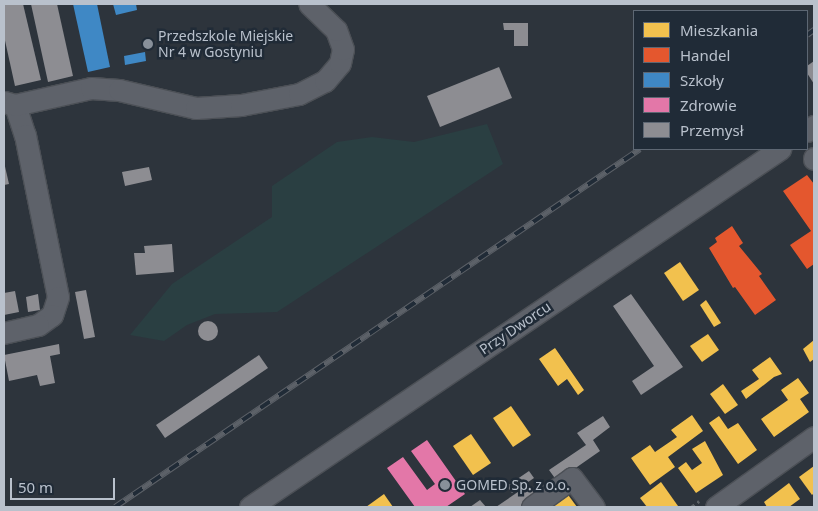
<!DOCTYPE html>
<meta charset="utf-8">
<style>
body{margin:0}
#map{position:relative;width:818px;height:511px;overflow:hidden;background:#2d343c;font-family:"Noto Sans",sans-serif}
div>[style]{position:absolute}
.green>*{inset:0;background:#2a3f42}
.homes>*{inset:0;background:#f2c14e}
.shops>*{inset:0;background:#e4572e}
.schools>*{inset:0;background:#3f88c5}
.health>*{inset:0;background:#e377a8}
.industry>*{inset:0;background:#8d8d92}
.round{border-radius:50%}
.path>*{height:2.5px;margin-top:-1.25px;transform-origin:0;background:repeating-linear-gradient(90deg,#5b6166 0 4px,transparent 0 8px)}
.roads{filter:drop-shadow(1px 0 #4c5056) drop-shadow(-1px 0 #4c5056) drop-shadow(0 1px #4c5056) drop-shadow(0 -1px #4c5056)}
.minor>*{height:21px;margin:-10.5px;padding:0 10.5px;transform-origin:10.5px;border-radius:10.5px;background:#5e626a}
.rail>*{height:5.5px;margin-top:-2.75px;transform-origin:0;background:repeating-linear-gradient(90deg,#202b37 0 11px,#5c6168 0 22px);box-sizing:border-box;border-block:1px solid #5c6168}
.dots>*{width:14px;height:14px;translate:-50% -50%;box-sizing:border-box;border:2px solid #202b37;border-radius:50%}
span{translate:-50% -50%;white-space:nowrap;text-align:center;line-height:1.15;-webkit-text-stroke:5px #202b37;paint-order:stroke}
.poi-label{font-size:14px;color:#b9c1cc}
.left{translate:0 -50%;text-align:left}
.street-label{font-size:14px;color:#b9c1cc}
.frame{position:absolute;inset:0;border:5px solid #b9c1cc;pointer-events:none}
.legend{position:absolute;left:633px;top:10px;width:175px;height:140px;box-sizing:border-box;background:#202b37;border:1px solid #5d6773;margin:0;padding:6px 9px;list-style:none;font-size:15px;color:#b9c1cc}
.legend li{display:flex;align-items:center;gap:10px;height:25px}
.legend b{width:25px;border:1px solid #5d6773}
.scale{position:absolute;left:10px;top:478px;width:105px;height:22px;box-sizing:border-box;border:2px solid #b9c1cc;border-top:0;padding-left:6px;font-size:15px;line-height:18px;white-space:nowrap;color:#b9c1cc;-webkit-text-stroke:4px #202b37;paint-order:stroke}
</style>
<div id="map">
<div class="green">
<div style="clip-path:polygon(487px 124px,503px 164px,277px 312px,215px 314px,187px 325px,164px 341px,130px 335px,172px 284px,272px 217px,272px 186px,337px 142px,372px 137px,414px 142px)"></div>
</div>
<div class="homes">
<div style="clip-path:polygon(680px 262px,699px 290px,683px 301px,664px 273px)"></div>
<div style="clip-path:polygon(706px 300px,721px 323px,714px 327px,700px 305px)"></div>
<div style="clip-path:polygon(708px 334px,719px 350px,702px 362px,690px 346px)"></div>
<div style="clip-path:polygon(814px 340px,814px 359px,810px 362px,803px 349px)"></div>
<div style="clip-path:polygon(555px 348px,584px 390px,578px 395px,567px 379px,558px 386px,539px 359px)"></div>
<div style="clip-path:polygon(770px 357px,782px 374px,774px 377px,746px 399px,741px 391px,759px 379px,752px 370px)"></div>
<div style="clip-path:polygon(798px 378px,809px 393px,800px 399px,809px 412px,774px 437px,761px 419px,788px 400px,781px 390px)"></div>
<div style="clip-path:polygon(723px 384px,738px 405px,725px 414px,710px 394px)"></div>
<div style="clip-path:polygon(511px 406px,531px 435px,513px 447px,493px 418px)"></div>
<div style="clip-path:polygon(692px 415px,703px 431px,668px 457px,675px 467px,650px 485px,631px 458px,650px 445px,655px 452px,677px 437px,671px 430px)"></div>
<div style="clip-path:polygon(719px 416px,728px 429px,738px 423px,757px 450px,738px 464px,709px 423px)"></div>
<div style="clip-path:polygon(471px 434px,491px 463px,473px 475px,453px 446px)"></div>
<div style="clip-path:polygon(705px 441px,723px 475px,696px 493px,678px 468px,686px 462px,692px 470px,702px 463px,692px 449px)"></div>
<div style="clip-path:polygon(814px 466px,814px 493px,812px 495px,799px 477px)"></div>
<div style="clip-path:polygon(661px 482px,678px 506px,676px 507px,647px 507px,640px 498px)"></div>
<div style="clip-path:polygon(789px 483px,800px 499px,789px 507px,767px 507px,764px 502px)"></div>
<div style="clip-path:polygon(566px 492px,577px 507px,548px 507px)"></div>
<div style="clip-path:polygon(384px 494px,393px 507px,366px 507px)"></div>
</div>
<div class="shops">
<div style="clip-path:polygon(807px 175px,814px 184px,814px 264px,807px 269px,790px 245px,811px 231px,783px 191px)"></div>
<div style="clip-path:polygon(732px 226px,743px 243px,739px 246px,762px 274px,759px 276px,776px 300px,755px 315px,735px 287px,733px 288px,709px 248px,717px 242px,715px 238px)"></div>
</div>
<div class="schools">
<div style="clip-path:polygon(73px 4px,97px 4px,110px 67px,88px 72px)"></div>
<div style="clip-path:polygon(113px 4px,136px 4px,137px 10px,116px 15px)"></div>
<div style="clip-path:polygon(145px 52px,146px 61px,125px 65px,124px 56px)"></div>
</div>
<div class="health">
<div style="clip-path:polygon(427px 440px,465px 494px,446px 507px,415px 507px,387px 468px,403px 457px,427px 490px,435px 484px,411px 451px)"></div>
</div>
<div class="industry">
<div style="clip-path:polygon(4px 4px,23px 4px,41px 80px,15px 86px,4px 36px)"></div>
<div style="clip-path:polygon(31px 4px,57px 4px,73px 76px,48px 82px)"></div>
<div style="clip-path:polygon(503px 23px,528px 23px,528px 46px,514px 46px,514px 30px,504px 30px)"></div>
<div style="clip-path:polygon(814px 61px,814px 84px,807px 73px,807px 66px)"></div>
<div style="clip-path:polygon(499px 67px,512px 98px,440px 127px,427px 96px)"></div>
<div style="clip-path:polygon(4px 162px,9px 184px,4px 185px)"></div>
<div style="clip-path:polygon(149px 167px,152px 180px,125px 186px,122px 172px)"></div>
<div style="clip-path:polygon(172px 244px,174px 272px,136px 275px,134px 253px,145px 253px,144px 246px)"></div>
<div style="clip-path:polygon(86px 290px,95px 337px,84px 339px,75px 292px)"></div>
<div style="clip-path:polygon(15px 291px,19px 312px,4px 315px,4px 293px)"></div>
<div style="clip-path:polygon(38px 294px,40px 310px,28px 312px,26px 297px)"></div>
<div style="clip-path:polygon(631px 294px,683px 367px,641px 395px,632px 381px,654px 366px,613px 306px)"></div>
<div class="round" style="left:198px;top:321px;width:20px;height:20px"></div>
<div style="clip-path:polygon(59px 344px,60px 354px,50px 356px,55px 383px,40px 386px,37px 375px,9px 381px,4px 355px)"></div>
<div style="clip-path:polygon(259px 355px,268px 368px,165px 438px,156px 425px)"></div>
<div style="clip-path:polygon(603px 416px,610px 427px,593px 440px,600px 451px,557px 481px,549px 470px,586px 445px,577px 433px)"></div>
<div style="clip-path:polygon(529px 471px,534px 478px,512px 493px,507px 486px)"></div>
<div style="clip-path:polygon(528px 485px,536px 496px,520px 507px,496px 507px)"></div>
<div style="clip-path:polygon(480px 500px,486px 507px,470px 507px)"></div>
</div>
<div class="path">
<div style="left:691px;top:507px;width:10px;rotate:-37deg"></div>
</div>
<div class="roads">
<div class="minor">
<div style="left:4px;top:102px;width:11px;rotate:15deg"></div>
<div style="left:15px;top:105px;width:32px;rotate:72deg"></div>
<div style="left:25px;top:135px;width:165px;rotate:78.5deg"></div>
<div style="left:58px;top:297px;width:19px;rotate:108deg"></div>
<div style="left:52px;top:315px;width:17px;rotate:144deg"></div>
<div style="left:38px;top:325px;width:35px;rotate:167deg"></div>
<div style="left:15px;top:105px;width:78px;rotate:-12.6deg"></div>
<div style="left:91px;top:88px;width:28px;rotate:4deg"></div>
<div style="left:119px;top:90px;width:79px;rotate:13.2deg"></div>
<div style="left:196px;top:108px;width:45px;rotate:-3.8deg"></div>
<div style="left:241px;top:105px;width:59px;rotate:-10.7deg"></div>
<div style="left:299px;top:94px;width:29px;rotate:-27deg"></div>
<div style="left:325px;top:81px;width:23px;rotate:-50deg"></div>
<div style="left:340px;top:63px;width:14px;rotate:-78deg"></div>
<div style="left:343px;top:49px;width:20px;rotate:-110deg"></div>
<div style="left:336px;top:30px;width:37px;rotate:-136deg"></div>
<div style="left:807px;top:131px;width:9px;rotate:-36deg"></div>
<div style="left:814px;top:158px;width:1px;rotate:90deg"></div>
<div style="left:250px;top:507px;width:640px;rotate:-34.04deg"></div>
<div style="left:532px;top:507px;width:49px;rotate:-35.9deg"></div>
<div style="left:572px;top:478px;width:36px;rotate:53deg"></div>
<div style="left:716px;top:507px;width:120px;rotate:-35.5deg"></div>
</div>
</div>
<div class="rail">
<div style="left:807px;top:35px;width:9px;rotate:-36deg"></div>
<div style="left:115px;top:507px;width:635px;rotate:-34.29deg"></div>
</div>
<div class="dots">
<div style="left:148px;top:44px;background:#88909a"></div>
<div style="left:445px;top:485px;background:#88909a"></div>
</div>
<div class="poi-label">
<span class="left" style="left:158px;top:44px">Przedszkole Miejskie<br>Nr 4 w Gostyniu</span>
<span class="left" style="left:456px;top:485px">GOMED Sp. z o.o.</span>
</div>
<div class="street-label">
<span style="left:515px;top:328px;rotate:-34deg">Przy Dworcu</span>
</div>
<div class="frame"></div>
<ul class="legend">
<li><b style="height:14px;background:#f2c14e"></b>Mieszkania</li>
<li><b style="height:14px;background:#e4572e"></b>Handel</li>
<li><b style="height:14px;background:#3f88c5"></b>Szkoły</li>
<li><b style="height:14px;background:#e377a8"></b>Zdrowie</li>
<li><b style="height:14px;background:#8d8d92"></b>Przemysł</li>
</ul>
<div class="scale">50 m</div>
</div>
